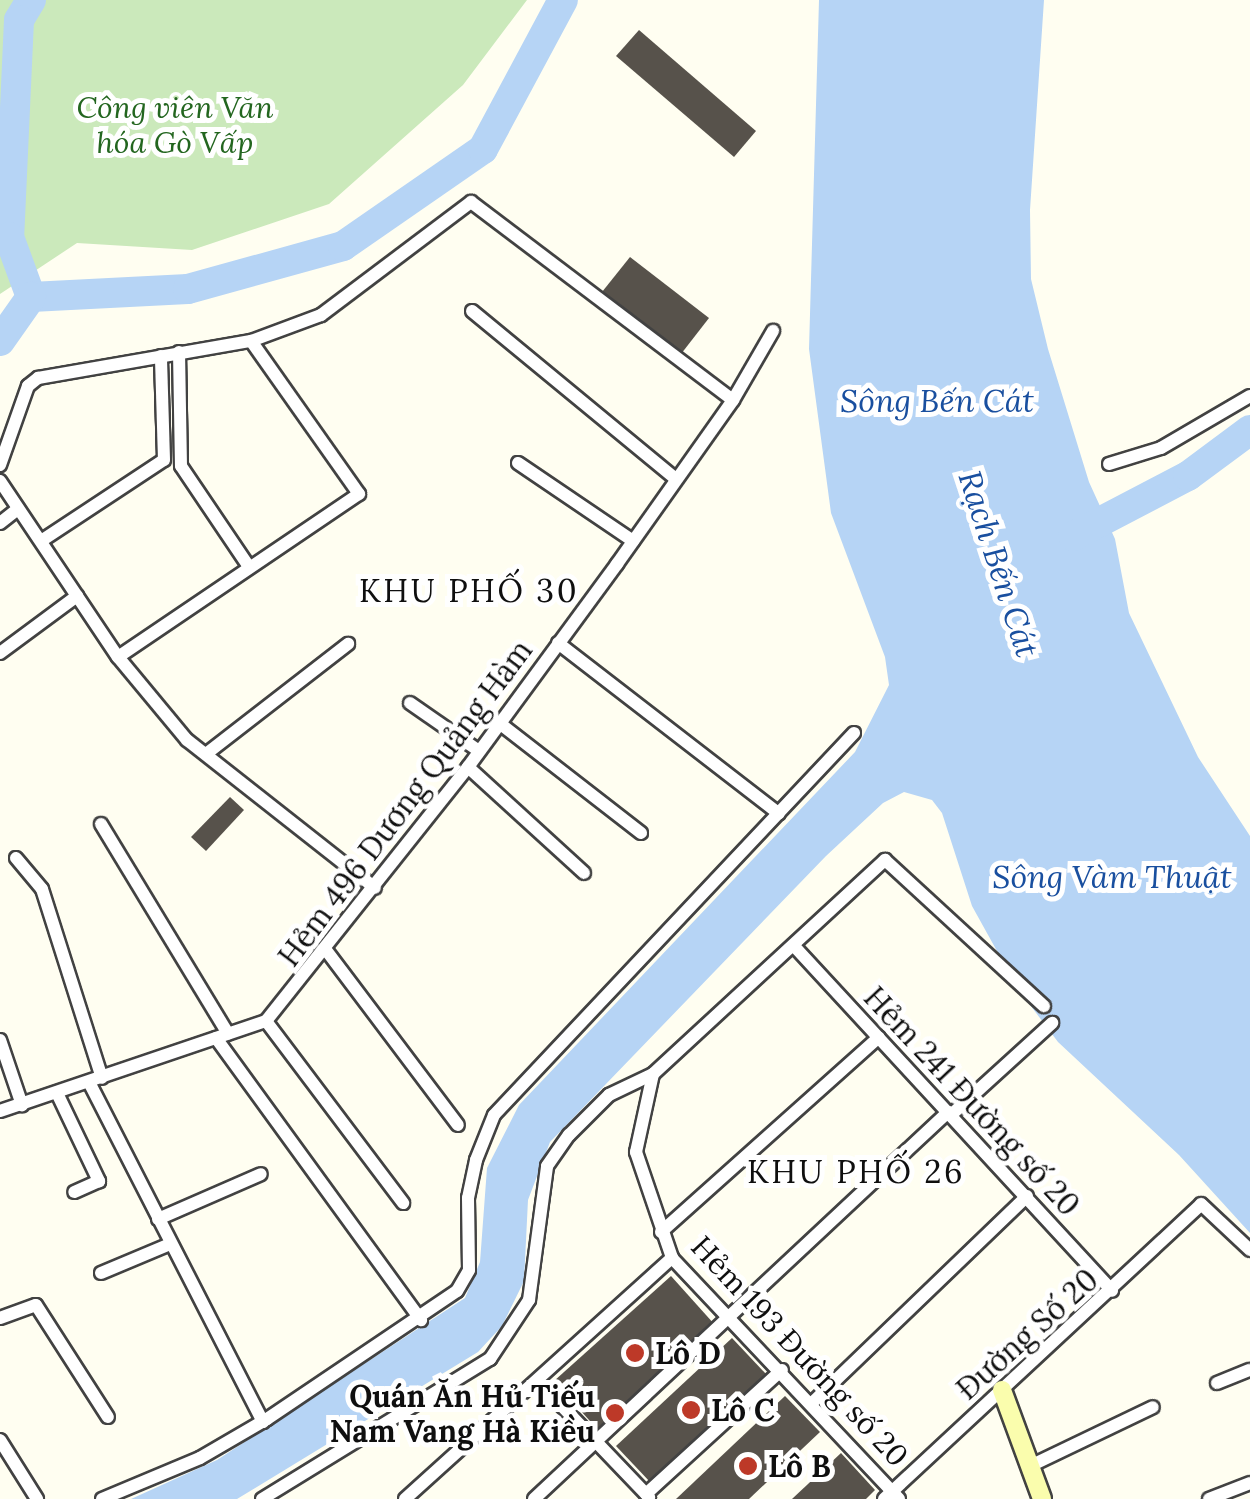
<!DOCTYPE html>
<meta charset="utf-8">
<style>
body{margin:0}
#map{position:relative;width:1250px;height:1499px;overflow:hidden;background:#fffef1;font-family:Lora,serif}
div>[style]{position:absolute}
.green>*{inset:0;background:#cbe9bb}
.water>*{inset:0;background:#b6d4f5}
.river>*{height:30px;margin:-15px;padding:0 15px;transform-origin:15px;border-radius:15px;background:#b6d4f5}
.building>*{inset:0;background:#57524b}
.roads{filter:drop-shadow(2px 0 #424242) drop-shadow(-2px 0 #424242) drop-shadow(0 2px #424242) drop-shadow(0 -2px #424242)}
.street>*{height:12px;margin:-6px;padding:0 6px;transform-origin:6px;border-radius:6px;background:#fff}
.secondary>*{height:18px;margin:-9px;padding:0 9px;transform-origin:9px;border-radius:9px;background:#fafdad}
.dots>*{width:28px;height:28px;translate:-50% -50%;box-sizing:border-box;border:5px solid #fff;border-radius:50%}
span{translate:-50% -50%;white-space:nowrap;text-align:center;line-height:1.15;-webkit-text-stroke:10px #fff;paint-order:stroke}
.park-label{font-size:30px;color:#23661f;font-style:italic}
.street-label{font-size:30px;color:#0f0f0f}
.poi-label{font-size:30px;color:#0f0f0f;font-weight:700}
.left{translate:0 -50%;text-align:left}
.right{translate:-100% -50%;text-align:right}
.water-label{font-size:32px;color:#194f9f;font-style:italic}
.neighbourhood-label{font-size:32px;color:#0f0f0f;letter-spacing:2.5px}
</style>
<div id="map">
<div class="green">
<div style="clip-path:polygon(0 0,527px 0,463px 85px,329px 204px,192px 250px,77px 243px,0 294px)"></div>
</div>
<div class="water">
<div style="clip-path:polygon(819px 0,1044px 0,1030px 210px,1031px 279px,1048px 349px,1089px 482px,1115px 539px,1129px 613px,1198px 757px,1250px 836px,1250px 1233px,1179px 1155px,1058px 1042px,1018px 989px,972px 906px,942px 813px,932px 800px,904px 792px,883px 803px,826px 856px,550px 1142px,528px 1200px,524px 1281px,502px 1326px,478px 1352px,237px 1499px,131px 1499px,217px 1460px,465px 1298px,480px 1262px,487px 1168px,519px 1105px,855px 752px,889px 685px,885px 657px,831px 513px,809px 349px)"></div>
</div>
<div class="river">
<div style="left:31px;top:0;width:23px;rotate:121deg"></div>
<div style="left:19px;top:20px;width:217px;rotate:92.6deg"></div>
<div style="left:9px;top:237px;width:64px;rotate:69.9deg"></div>
<div style="left:31px;top:297px;width:157px;rotate:-2.9deg"></div>
<div style="left:188px;top:289px;width:161px;rotate:-15.5deg"></div>
<div style="left:343px;top:246px;width:170px;rotate:-34.7deg"></div>
<div style="left:483px;top:149px;width:169px;rotate:-61.8deg"></div>
<div style="left:0;top:341px;width:54px;rotate:-54.8deg"></div>
<div style="left:1073px;top:536px;width:130px;rotate:-27.6deg"></div>
<div style="left:1188px;top:476px;width:77px;rotate:-36.6deg"></div>
</div>
<div class="building">
<div style="clip-path:polygon(639px 30px,756px 131px,734px 157px,616px 56px)"></div>
<div style="clip-path:polygon(630px 257px,709px 318px,681px 354px,602px 292px)"></div>
<div style="clip-path:polygon(230px 797px,244px 810px,206px 851px,191px 837px)"></div>
<div style="clip-path:polygon(671px 1276px,715px 1325px,598px 1430px,554px 1381px)"></div>
<div style="clip-path:polygon(732px 1338px,766px 1374px,651px 1483px,616px 1446px)"></div>
<div style="clip-path:polygon(785px 1396px,820px 1432px,749px 1499px,676px 1499px)"></div>
<div style="clip-path:polygon(841px 1453px,875px 1490px,866px 1499px,792px 1499px)"></div>
</div>
<div class="roads">
<div class="street">
<div style="left:472px;top:311px;width:264px;rotate:39.5deg"></div>
<div style="left:179px;top:352px;width:114px;rotate:89deg"></div>
<div style="left:181px;top:466px;width:122px;rotate:56deg"></div>
<div style="left:518px;top:463px;width:139px;rotate:34.1deg"></div>
<div style="left:1109px;top:464px;width:54px;rotate:-17.1deg"></div>
<div style="left:1161px;top:448px;width:103px;rotate:-30.3deg"></div>
<div style="left:0;top:465px;width:84px;rotate:-70.5deg"></div>
<div style="left:28px;top:386px;width:13px;rotate:-39deg"></div>
<div style="left:38px;top:378px;width:216px;rotate:-9.9deg"></div>
<div style="left:251px;top:341px;width:75px;rotate:-20.4deg"></div>
<div style="left:321px;top:315px;width:188px;rotate:-37deg"></div>
<div style="left:471px;top:202px;width:328px;rotate:37.1deg"></div>
<div style="left:0;top:481px;width:212px;rotate:56.2deg"></div>
<div style="left:118px;top:657px;width:108px;rotate:50.3deg"></div>
<div style="left:187px;top:740px;width:239px;rotate:38.2deg"></div>
<div style="left:0;top:523px;width:23px;rotate:-38deg"></div>
<div style="left:41px;top:541px;width:147px;rotate:-33.4deg"></div>
<div style="left:164px;top:460px;width:104px;rotate:-91.7deg"></div>
<div style="left:558px;top:643px;width:279px;rotate:37.7deg"></div>
<div style="left:0;top:653px;width:96px;rotate:-36.5deg"></div>
<div style="left:118px;top:657px;width:291px;rotate:-34.1deg"></div>
<div style="left:359px;top:494px;width:187px;rotate:-125.2deg"></div>
<div style="left:410px;top:703px;width:84px;rotate:34.8deg"></div>
<div style="left:498px;top:722px;width:181px;rotate:37.8deg"></div>
<div style="left:206px;top:754px;width:180px;rotate:-37.8deg"></div>
<div style="left:468px;top:767px;width:157px;rotate:42.4deg"></div>
<div style="left:101px;top:824px;width:245px;rotate:58.8deg"></div>
<div style="left:16px;top:858px;width:40px;rotate:50deg"></div>
<div style="left:42px;top:889px;width:198px;rotate:72.4deg"></div>
<div style="left:794px;top:946px;width:469px;rotate:47.3deg"></div>
<div style="left:326px;top:950px;width:219px;rotate:53deg"></div>
<div style="left:266px;top:1021px;width:228px;rotate:53deg"></div>
<div style="left:216px;top:1038px;width:349px;rotate:54deg"></div>
<div style="left:0;top:1040px;width:69px;rotate:71.3deg"></div>
<div style="left:653px;top:1074px;width:80px;rotate:102.3deg"></div>
<div style="left:636px;top:1152px;width:112px;rotate:71.2deg"></div>
<div style="left:672px;top:1258px;width:331px;rotate:46.7deg"></div>
<div style="left:89px;top:1082px;width:382px;rotate:62.9deg"></div>
<div style="left:57px;top:1093px;width:98px;rotate:64.5deg"></div>
<div style="left:99px;top:1181px;width:27px;rotate:156deg"></div>
<div style="left:0;top:1111px;width:281px;rotate:-18.7deg"></div>
<div style="left:266px;top:1021px;width:325px;rotate:-51.5deg"></div>
<div style="left:468px;top:767px;width:252px;rotate:-53.7deg"></div>
<div style="left:617px;top:564px;width:201px;rotate:-54.7deg"></div>
<div style="left:733px;top:400px;width:80px;rotate:-59.9deg"></div>
<div style="left:951px;top:1115px;width:137px;rotate:-42.3deg"></div>
<div style="left:158px;top:1219px;width:112px;rotate:-23.6deg"></div>
<div style="left:661px;top:1232px;width:292px;rotate:-41.8deg"></div>
<div style="left:101px;top:1273px;width:75px;rotate:-22.8deg"></div>
<div style="left:0;top:1318px;width:38px;rotate:-20deg"></div>
<div style="left:36px;top:1305px;width:133px;rotate:57.3deg"></div>
<div style="left:538px;top:1381px;width:161px;rotate:46.3deg"></div>
<div style="left:1217px;top:1383px;width:35px;rotate:-22deg"></div>
<div style="left:813px;top:1402px;width:297px;rotate:-43.9deg"></div>
<div style="left:0;top:1440px;width:70px;rotate:57.9deg"></div>
<div style="left:1030px;top:1466px;width:136px;rotate:-25.6deg"></div>
<div style="left:646px;top:1494px;width:184px;rotate:-42.4deg"></div>
<div style="left:102px;top:1499px;width:106px;rotate:-22.7deg"></div>
<div style="left:200px;top:1458px;width:78px;rotate:-30.2deg"></div>
<div style="left:267px;top:1419px;width:229px;rotate:-34deg"></div>
<div style="left:457px;top:1291px;width:24px;rotate:-60deg"></div>
<div style="left:469px;top:1270px;width:72px;rotate:-90.8deg"></div>
<div style="left:468px;top:1198px;width:39px;rotate:-78deg"></div>
<div style="left:476px;top:1160px;width:48px;rotate:-68.2deg"></div>
<div style="left:494px;top:1115px;width:525px;rotate:-46.7deg"></div>
<div style="left:262px;top:1499px;width:268px;rotate:-31.6deg"></div>
<div style="left:490px;top:1359px;width:71px;rotate:-56.5deg"></div>
<div style="left:529px;top:1300px;width:135px;rotate:-82.3deg"></div>
<div style="left:547px;top:1166px;width:38px;rotate:-55deg"></div>
<div style="left:569px;top:1135px;width:57px;rotate:-45deg"></div>
<div style="left:609px;top:1095px;width:49px;rotate:-25.5deg"></div>
<div style="left:653px;top:1074px;width:316px;rotate:-42.7deg"></div>
<div style="left:885px;top:860px;width:216px;rotate:42.6deg"></div>
<div style="left:405px;top:1499px;width:360px;rotate:-42.1deg"></div>
<div style="left:534px;top:1499px;width:567px;rotate:-43.07deg"></div>
<div style="left:884px;top:1499px;width:433px;rotate:-42.9deg"></div>
<div style="left:1201px;top:1204px;width:67px;rotate:43.2deg"></div>
<div style="left:1209px;top:1499px;width:44px;rotate:-21.3deg"></div>
</div>
<div class="secondary">
<div style="left:1002px;top:1390px;width:116px;rotate:69.8deg"></div>
</div>
</div>
<div class="dots">
<div style="left:635px;top:1353px;background:#bd3928"></div>
<div style="left:691px;top:1410px;background:#bd3928"></div>
<div style="left:615px;top:1413px;background:#bd3928"></div>
<div style="left:748px;top:1466px;background:#bd3928"></div>
</div>
<div class="park-label">
<span style="left:175px;top:124px">Công viên Văn<br>hóa Gò Vấp</span>
</div>
<div class="street-label">
<span style="left:405px;top:803px;rotate:-53deg">Hẻm 496 Dương Quảng Hàm</span>
<span style="left:972px;top:1101px;rotate:47deg">Hẻm 241 Đường số 20</span>
<span style="left:1027px;top:1334px;rotate:-42deg">Đường Số 20</span>
<span style="left:800px;top:1351px;rotate:47deg">Hẻm 193 Đường số 20</span>
</div>
<div class="poi-label">
<span class="left" style="left:655px;top:1353px">Lô D</span>
<span class="right" style="left:595px;top:1413px">Quán Ăn Hủ Tiếu<br>Nam Vang Hà Kiều</span>
<span class="left" style="left:711px;top:1410px">Lô C</span>
<span class="left" style="left:768px;top:1466px">Lô B</span>
</div>
<div class="water-label">
<span style="left:937px;top:401px">Sông Bến Cát</span>
<span style="left:998px;top:564px;rotate:72deg">Rạch Bến Cát</span>
<span style="left:1112px;top:877px">Sông Vàm Thuật</span>
</div>
<div class="neighbourhood-label">
<span style="left:469px;top:591px">KHU PHỐ 30</span>
<span style="left:856px;top:1172px">KHU PHỐ 26</span>
</div>
</div>
